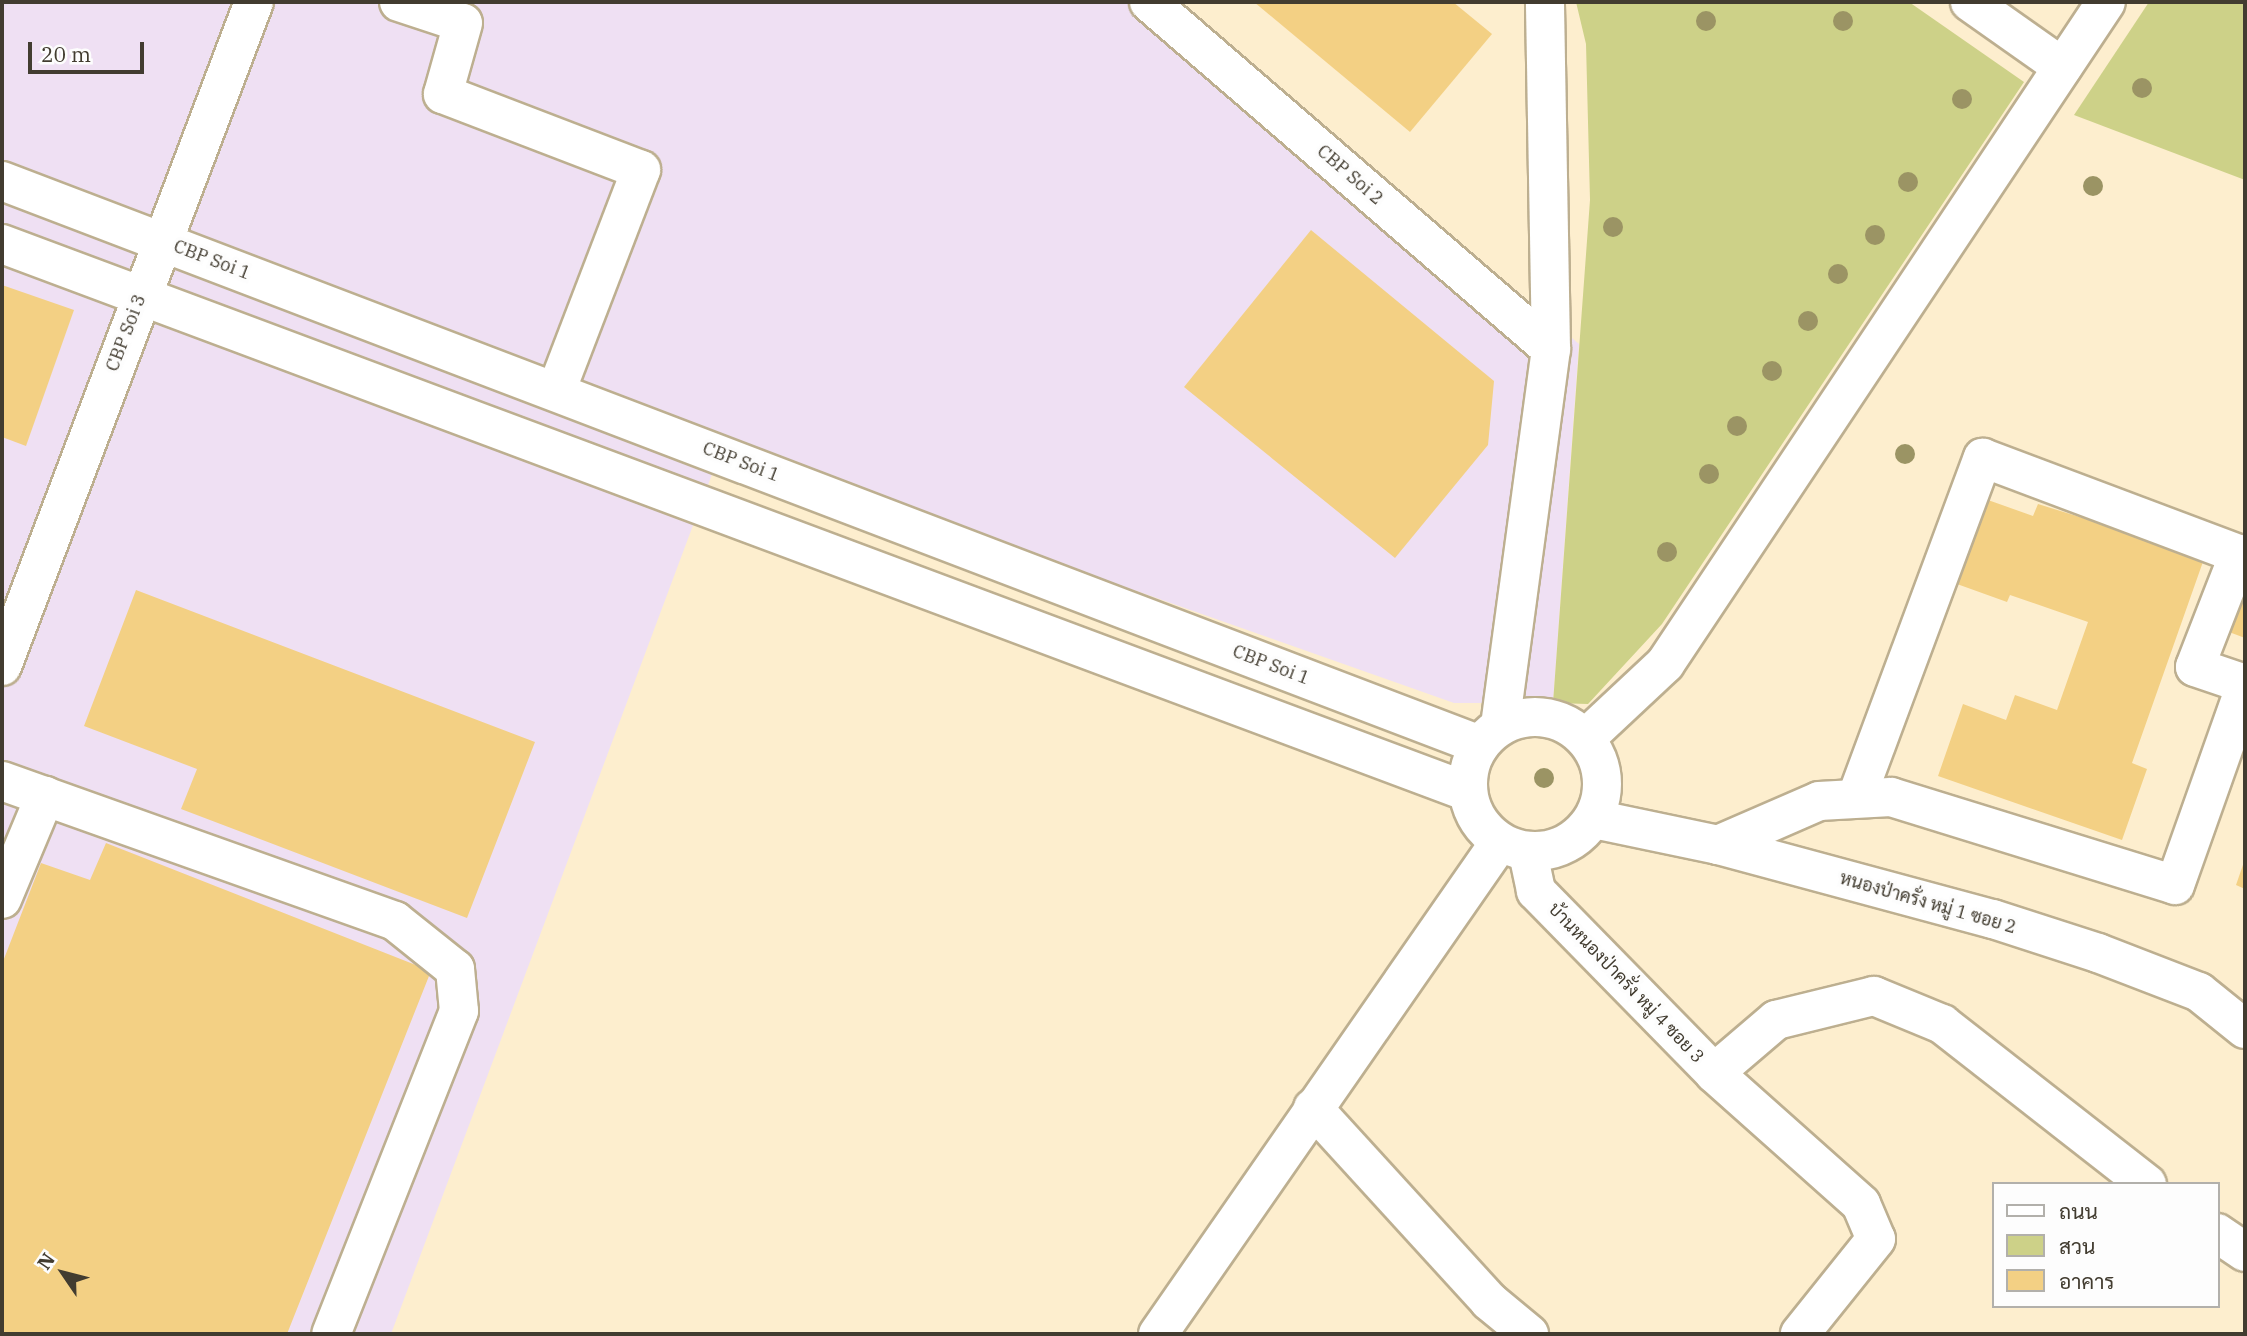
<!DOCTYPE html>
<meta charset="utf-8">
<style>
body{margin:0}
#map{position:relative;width:2247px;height:1336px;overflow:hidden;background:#fdeece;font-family:"IBM Plex Serif",Sarabun,serif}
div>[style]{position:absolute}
.commercial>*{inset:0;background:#efe0f3}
.green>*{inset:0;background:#cdd188}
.building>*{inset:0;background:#f3d084}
.roads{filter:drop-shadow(2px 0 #bdaf90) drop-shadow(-2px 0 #bdaf90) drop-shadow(0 2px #bdaf90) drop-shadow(0 -2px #bdaf90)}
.minor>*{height:38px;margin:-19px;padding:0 19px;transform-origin:19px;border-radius:19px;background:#fff}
.minor>.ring{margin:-19px;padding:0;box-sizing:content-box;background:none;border:38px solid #fff;border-radius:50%}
.trees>*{width:20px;height:20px;margin:-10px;border-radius:50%;background:#9b9464}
span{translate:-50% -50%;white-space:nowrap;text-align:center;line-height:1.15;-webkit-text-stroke:7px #fdfdfd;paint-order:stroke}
.street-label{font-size:18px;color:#423c30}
.frame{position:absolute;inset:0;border:4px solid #423c30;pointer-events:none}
.legend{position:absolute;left:1992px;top:1182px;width:228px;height:126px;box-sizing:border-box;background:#fdfdfd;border:2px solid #b2b0ab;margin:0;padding:9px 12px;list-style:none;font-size:21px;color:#423c30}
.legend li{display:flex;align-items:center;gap:14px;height:35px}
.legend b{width:35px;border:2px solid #b2b0ab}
.north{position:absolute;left:28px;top:1238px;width:70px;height:70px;-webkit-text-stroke:5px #fdfdfd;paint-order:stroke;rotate:305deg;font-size:19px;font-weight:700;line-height:28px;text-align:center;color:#423c30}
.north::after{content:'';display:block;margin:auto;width:24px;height:32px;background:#423c30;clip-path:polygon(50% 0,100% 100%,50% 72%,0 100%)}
.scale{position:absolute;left:28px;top:42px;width:116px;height:32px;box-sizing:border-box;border:4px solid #423c30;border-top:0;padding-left:9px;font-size:21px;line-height:24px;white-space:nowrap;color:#423c30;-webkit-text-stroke:5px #fdfdfd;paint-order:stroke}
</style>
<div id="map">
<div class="commercial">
<div style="clip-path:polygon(2px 2px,1178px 2px,1579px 344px,1553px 703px,1454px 703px,723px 445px,391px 1334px,2px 1334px)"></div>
</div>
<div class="green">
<div style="clip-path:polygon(1576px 2px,1909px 2px,2024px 82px,1662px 624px,1588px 704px,1553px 703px,1590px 200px,1586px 44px)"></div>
<div style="clip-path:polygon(2149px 2px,2245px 2px,2245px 180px,2074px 115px)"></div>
</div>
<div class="building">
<div style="clip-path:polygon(1254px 2px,1453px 2px,1492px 34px,1410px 132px)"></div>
<div style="clip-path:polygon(1311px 230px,1494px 381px,1488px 445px,1395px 558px,1184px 387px)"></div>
<div style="clip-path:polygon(2px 285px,74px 310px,26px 446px,2px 437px)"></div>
<div style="clip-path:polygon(1988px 500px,2033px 516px,2038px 504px,2205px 556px,2132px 763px,2147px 769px,2122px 840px,1938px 776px,1963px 704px,2006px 720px,2015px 695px,2057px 710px,2088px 622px,2010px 595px,2007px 602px,1957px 584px)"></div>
<div style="clip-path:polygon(2245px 588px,2245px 638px,2229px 632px)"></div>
<div style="clip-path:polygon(136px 590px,535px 742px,467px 918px,181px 809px,197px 769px,84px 726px)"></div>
<div style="clip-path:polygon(106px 843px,431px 971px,287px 1334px,2px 1334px,2px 964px,41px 863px,90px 880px)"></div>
<div style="clip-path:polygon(2245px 859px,2245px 889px,2236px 885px)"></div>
</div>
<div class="roads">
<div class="minor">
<div style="left:399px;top:2px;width:67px;rotate:18.2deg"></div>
<div style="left:463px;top:23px;width:74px;rotate:105.7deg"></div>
<div style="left:443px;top:94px;width:212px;rotate:21deg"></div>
<div style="left:641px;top:170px;width:237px;rotate:111deg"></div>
<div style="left:1149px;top:2px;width:531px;rotate:40.8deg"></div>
<div style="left:1970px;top:2px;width:113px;rotate:35.2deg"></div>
<div style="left:2px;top:181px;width:1582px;rotate:20.89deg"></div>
<div style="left:2px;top:244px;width:1563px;rotate:20.49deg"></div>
<div style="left:2px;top:666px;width:710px;rotate:-69.22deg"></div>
<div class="ring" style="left:1468px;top:717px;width:96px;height:96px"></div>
<div style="left:1500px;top:726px;width:380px;rotate:-82.3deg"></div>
<div style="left:1551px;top:349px;width:347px;rotate:-91deg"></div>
<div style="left:1586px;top:738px;width:108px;rotate:-43.1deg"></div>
<div style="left:1665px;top:664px;width:795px;rotate:-56.33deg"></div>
<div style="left:2px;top:781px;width:417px;rotate:19.6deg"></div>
<div style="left:395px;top:921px;width:77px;rotate:38.7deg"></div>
<div style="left:455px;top:969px;width:42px;rotate:84.6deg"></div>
<div style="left:459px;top:1011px;width:347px;rotate:111.6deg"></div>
<div style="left:1857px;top:796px;width:361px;rotate:-69.6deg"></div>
<div style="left:1983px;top:458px;width:273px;rotate:20.6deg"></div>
<div style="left:2239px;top:554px;width:121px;rotate:111.3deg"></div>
<div style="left:2195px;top:667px;width:53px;rotate:18.8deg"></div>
<div style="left:1594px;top:819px;width:127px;rotate:11.8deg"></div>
<div style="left:1718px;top:845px;width:285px;rotate:15.1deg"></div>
<div style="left:1993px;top:919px;width:110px;rotate:17.9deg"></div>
<div style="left:2098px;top:953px;width:108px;rotate:21.1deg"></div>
<div style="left:2199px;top:992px;width:59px;rotate:38.8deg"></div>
<div style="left:1718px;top:845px;width:110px;rotate:-23.5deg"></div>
<div style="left:1819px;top:801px;width:72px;rotate:-3.2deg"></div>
<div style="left:1891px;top:797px;width:297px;rotate:17.2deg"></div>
<div style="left:2175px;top:885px;width:210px;rotate:-70.5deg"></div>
<div style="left:1528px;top:853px;width:39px;rotate:78deg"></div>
<div style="left:1536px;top:891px;width:255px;rotate:45.6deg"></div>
<div style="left:1714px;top:1073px;width:197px;rotate:41.7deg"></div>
<div style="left:1861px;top:1204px;width:38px;rotate:67deg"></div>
<div style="left:1876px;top:1239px;width:122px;rotate:128.7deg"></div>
<div style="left:2px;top:899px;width:112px;rotate:-67.3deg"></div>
<div style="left:1714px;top:1073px;width:82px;rotate:-40.5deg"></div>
<div style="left:1776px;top:1020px;width:101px;rotate:-13.8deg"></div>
<div style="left:1874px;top:996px;width:74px;rotate:22.4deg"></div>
<div style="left:1942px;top:1024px;width:260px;rotate:38deg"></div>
<div style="left:1313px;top:1108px;width:261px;rotate:47.6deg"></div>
<div style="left:1489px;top:1301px;width:52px;rotate:39.5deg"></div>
<div style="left:2217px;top:1233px;width:34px;rotate:34deg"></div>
<div style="left:1158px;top:1334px;width:598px;rotate:-55.22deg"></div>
</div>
</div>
<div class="trees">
<div style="left:1706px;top:21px"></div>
<div style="left:1843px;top:21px"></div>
<div style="left:2142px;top:88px"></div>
<div style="left:1962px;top:99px"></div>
<div style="left:1908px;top:182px"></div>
<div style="left:2093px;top:186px"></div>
<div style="left:1613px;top:227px"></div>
<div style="left:1875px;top:235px"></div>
<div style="left:1838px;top:274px"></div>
<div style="left:1808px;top:321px"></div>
<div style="left:1772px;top:371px"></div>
<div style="left:1737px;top:426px"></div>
<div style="left:1905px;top:454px"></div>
<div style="left:1709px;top:474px"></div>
<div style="left:1667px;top:552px"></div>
<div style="left:1544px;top:778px"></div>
</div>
<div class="street-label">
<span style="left:1350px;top:175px;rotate:41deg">CBP Soi 2</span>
<span style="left:212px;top:260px;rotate:21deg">CBP Soi 1</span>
<span style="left:126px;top:333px;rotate:-69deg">CBP Soi 3</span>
<span style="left:741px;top:462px;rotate:21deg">CBP Soi 1</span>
<span style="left:1271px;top:665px;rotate:21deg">CBP Soi 1</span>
<span style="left:1928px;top:903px;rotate:16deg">หนองป่าครั่ง หมู่ 1 ซอย 2</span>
<span style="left:1626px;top:983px;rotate:46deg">บ้านหนองป่าครั่ง หมู่ 4 ซอย 3</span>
</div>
<div class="frame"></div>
<ul class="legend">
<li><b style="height:9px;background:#fff"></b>ถนน</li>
<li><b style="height:19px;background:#cdd188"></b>สวน</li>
<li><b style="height:19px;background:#f3d084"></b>อาคาร</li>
</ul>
<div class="north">N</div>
<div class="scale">20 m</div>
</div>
